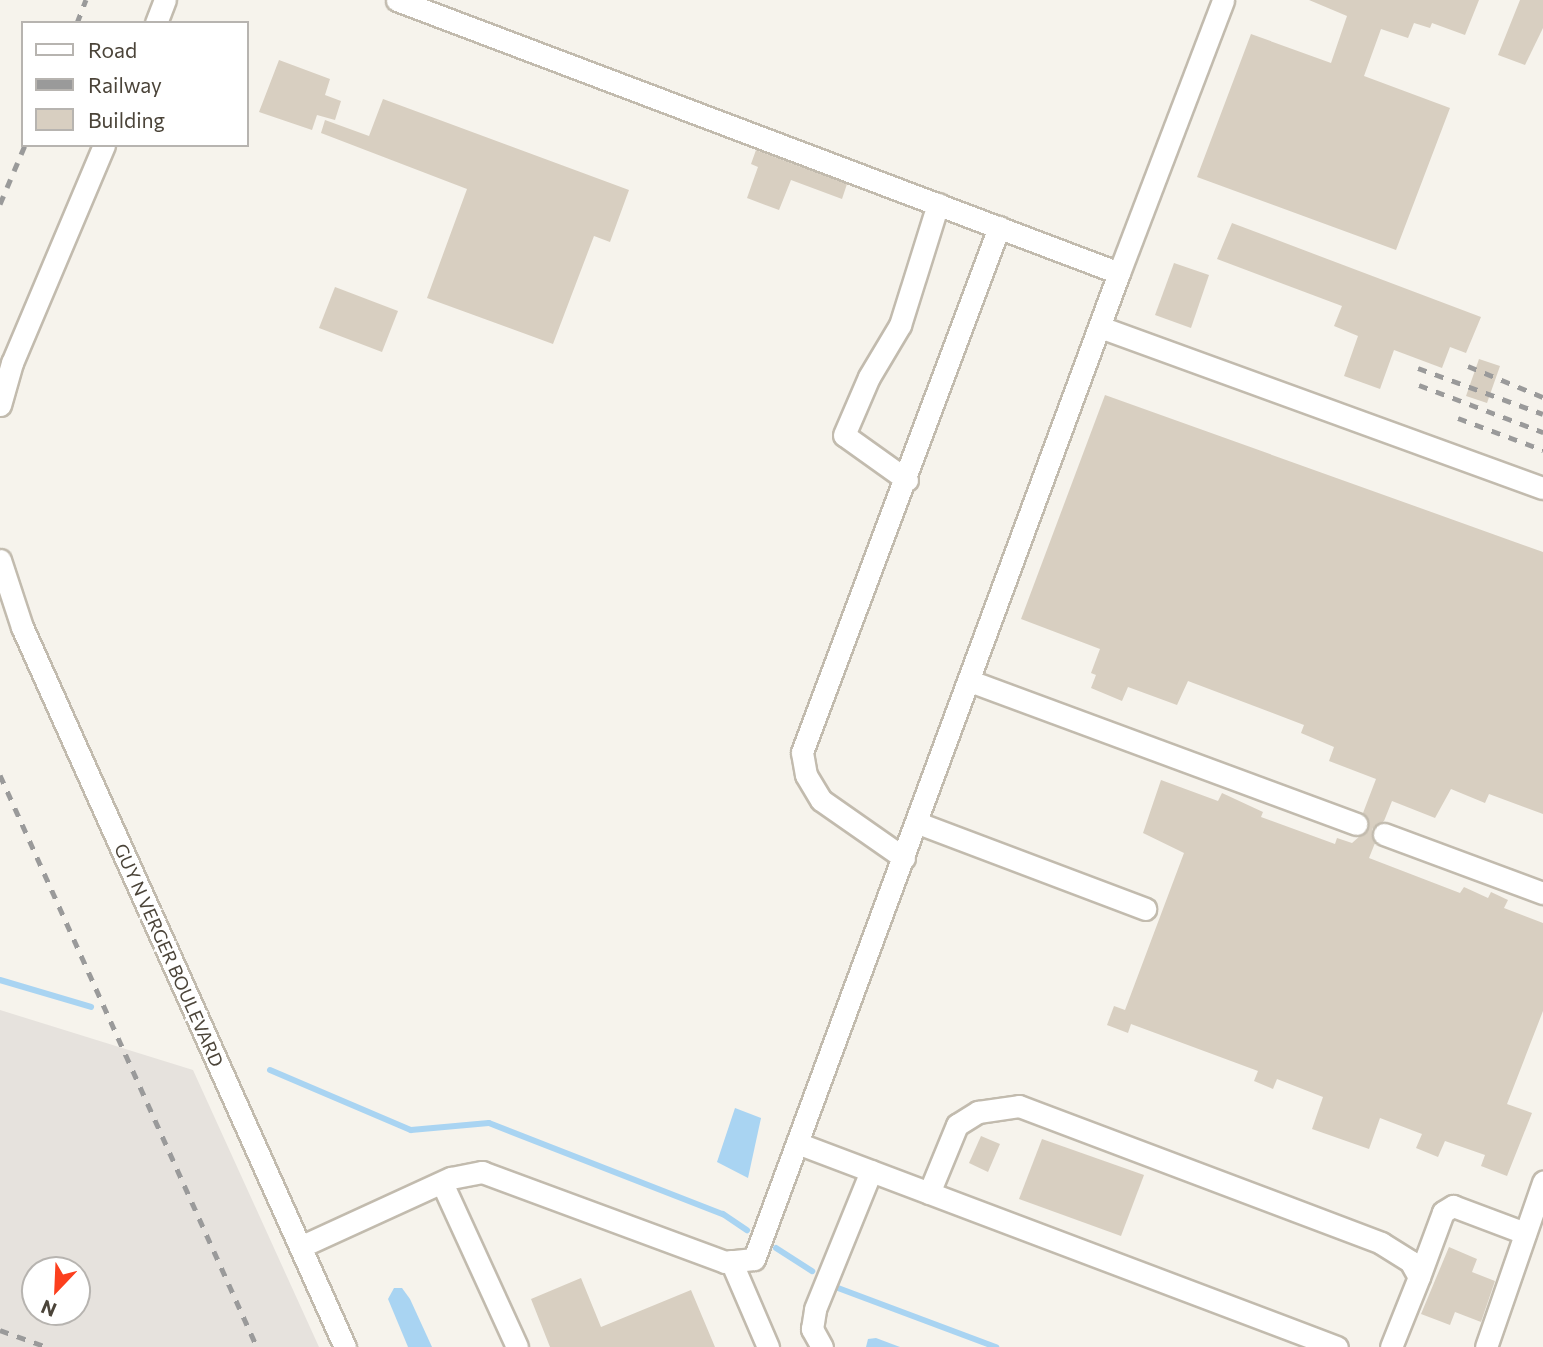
<!DOCTYPE html>
<style>
body{margin:0}
#map{position:relative;width:1543px;height:1347px;overflow:hidden;background:#f6f3ec;font-family:Commissioner,sans-serif}
div>[style]{position:absolute}
.industrial>*{inset:0;background:#e6e2dd}
.water>*{inset:0;background:#a9d4f2}
.stream>*{height:6px;margin:-3px;padding:0 3px;transform-origin:3px;border-radius:3px;background:#a9d4f2}
.building>*{inset:0;background:#d8cfc1}
.roads{filter:drop-shadow(2px 0 #c2bbae) drop-shadow(-2px 0 #c2bbae) drop-shadow(0 2px #c2bbae) drop-shadow(0 -2px #c2bbae)}
.minor>*{height:21px;margin:-10.5px;padding:0 10.5px;transform-origin:10.5px;border-radius:10.5px;background:#fff}
.rail>*{height:5px;margin-top:-2.5px;transform-origin:0;background:repeating-linear-gradient(90deg,#9a9a9a 0 9px,transparent 0 18px)}
span{translate:-50% -50%;white-space:nowrap;text-align:center;line-height:1.15;-webkit-text-stroke:5px #fff;paint-order:stroke}
.street-label{font-size:18px;color:#4b4439}
.legend{position:absolute;left:21px;top:21px;width:228px;height:126px;box-sizing:border-box;background:#fff;border:2px solid #b7b4b0;margin:0;padding:9px 12px;list-style:none;font-size:21px;color:#4b4439}
.legend li{display:flex;align-items:center;gap:14px;height:35px}
.legend b{width:35px;border:2px solid #b7b4b0}
.north{position:absolute;left:21px;top:1256px;width:70px;height:70px;box-sizing:border-box;background:#fff;border:2px solid #b7b4b0;border-radius:50%;rotate:203deg;font-size:19px;font-weight:700;line-height:28px;text-align:center;color:#4b4439}
.north::after{content:'';display:block;margin:auto;width:24px;height:32px;background:#fc3f1d;clip-path:polygon(50% 0,100% 100%,50% 72%,0 100%)}
</style>
<div id="map">
<div class="industrial">
<div style="clip-path:polygon(evenodd,0 1010px,193px 1070px,319px 1347px,0 1347px,0 1010px,35px 1270px,77px 1270px,77px 1312px,35px 1312px,35px 1270px)"></div>
</div>
<div class="water">
<div style="clip-path:polygon(735px 1108px,761px 1118px,748px 1178px,717px 1162px)"></div>
<div style="clip-path:polygon(394px 1288px,402px 1288px,410px 1299px,432px 1347px,408px 1347px,388px 1299px)"></div>
<div style="clip-path:polygon(876px 1338px,900px 1347px,866px 1347px,868px 1339px)"></div>
</div>
<div class="stream">
<div style="left:0;top:980px;width:95px;rotate:16.5deg"></div>
<div style="left:270px;top:1070px;width:153px;rotate:23.1deg"></div>
<div style="left:411px;top:1130px;width:78px;rotate:-5.1deg"></div>
<div style="left:489px;top:1123px;width:251px;rotate:21.3deg"></div>
<div style="left:723px;top:1214px;width:29px;rotate:34deg"></div>
<div style="left:776px;top:1248px;width:43px;rotate:32.6deg"></div>
<div style="left:838px;top:1288px;width:169px;rotate:20.5deg"></div>
</div>
<div class="building">
<div style="clip-path:polygon(1309px 0,1479px 0,1465px 35px,1432px 23px,1430px 28px,1414px 23px,1408px 38px,1381px 29px,1364px 76px,1450px 108px,1396px 250px,1197px 177px,1251px 34px,1331px 63px,1347px 16px)"></div>
<div style="clip-path:polygon(1520px 0,1543px 0,1543px 28px,1525px 65px,1498px 55px)"></div>
<div style="clip-path:polygon(279px 60px,330px 79px,325px 95px,341px 101px,335px 120px,317px 115px,312px 130px,259px 112px)"></div>
<div style="clip-path:polygon(383px 99px,629px 190px,610px 242px,594px 236px,553px 344px,427px 298px,467px 189px,321px 133px,325px 120px,369px 136px)"></div>
<div style="clip-path:polygon(756px 150px,847px 184px,842px 199px,791px 180px,779px 210px,747px 198px,758px 167px,751px 164px)"></div>
<div style="clip-path:polygon(1232px 223px,1481px 317px,1466px 353px,1450px 347px,1442px 368px,1394px 350px,1380px 389px,1344px 376px,1358px 336px,1334px 326px,1342px 306px,1217px 259px)"></div>
<div style="clip-path:polygon(1174px 263px,1209px 275px,1191px 328px,1155px 315px)"></div>
<div style="clip-path:polygon(335px 287px,398px 311px,382px 352px,319px 328px)"></div>
<div style="clip-path:polygon(1479px 359px,1500px 366px,1487px 403px,1466px 396px)"></div>
<div style="clip-path:polygon(1105px 395px,1543px 552px,1543px 814px,1489px 794px,1485px 803px,1451px 789px,1435px 818px,1392px 801px,1384px 821px,1372px 829px,1375px 843px,1369px 858px,1460px 893px,1464px 887px,1488px 898px,1491px 892px,1508px 900px,1504px 908px,1543px 923px,1543px 1011px,1507px 1104px,1532px 1113px,1507px 1176px,1481px 1166px,1485px 1155px,1445px 1141px,1438px 1157px,1416px 1148px,1422px 1134px,1380px 1118px,1369px 1149px,1312px 1129px,1323px 1097px,1277px 1079px,1273px 1089px,1254px 1081px,1258px 1071px,1131px 1024px,1128px 1033px,1107px 1025px,1114px 1006px,1125px 1010px,1184px 853px,1143px 833px,1161px 780px,1218px 801px,1222px 793px,1263px 812px,1261px 817px,1335px 844px,1337px 838px,1352px 843px,1368px 829px,1363px 813px,1376px 779px,1329px 761px,1334px 747px,1301px 733px,1304px 725px,1188px 681px,1177px 705px,1128px 687px,1122px 701px,1091px 688px,1096px 675px,1091px 673px,1100px 649px,1021px 619px)"></div>
<div style="clip-path:polygon(981px 1136px,1000px 1144px,988px 1172px,969px 1163px)"></div>
<div style="clip-path:polygon(1042px 1139px,1144px 1175px,1121px 1236px,1019px 1199px)"></div>
<div style="clip-path:polygon(1449px 1247px,1477px 1259px,1472px 1272px,1495px 1281px,1481px 1322px,1455px 1312px,1450px 1325px,1421px 1314px)"></div>
<div style="clip-path:polygon(581px 1278px,601px 1327px,691px 1290px,715px 1347px,550px 1347px,531px 1299px)"></div>
</div>
<div class="roads">
<div class="minor">
<div style="left:156px;top:23px;width:25px;rotate:-69deg"></div>
<div style="left:1119px;top:273px;width:292px;rotate:-69.1deg"></div>
<div style="left:1100px;top:327px;width:471px;rotate:20deg"></div>
<div style="left:0;top:405px;width:44px;rotate:-74.1deg"></div>
<div style="left:12px;top:363px;width:237px;rotate:-67.1deg"></div>
<div style="left:907px;top:480px;width:77px;rotate:-144.5deg"></div>
<div style="left:844px;top:435px;width:63px;rotate:-66.7deg"></div>
<div style="left:869px;top:377px;width:61px;rotate:-59.2deg"></div>
<div style="left:900px;top:325px;width:127px;rotate:-72.6deg"></div>
<div style="left:0;top:560px;width:71px;rotate:71.8deg"></div>
<div style="left:22px;top:627px;width:789px;rotate:65.84deg"></div>
<div style="left:970px;top:681px;width:412px;rotate:20.3deg"></div>
<div style="left:918px;top:823px;width:243px;rotate:20.7deg"></div>
<div style="left:1384px;top:834px;width:170px;rotate:20.4deg"></div>
<div style="left:904px;top:858px;width:101px;rotate:-145.1deg"></div>
<div style="left:821px;top:800px;width:29px;rotate:-121deg"></div>
<div style="left:806px;top:775px;width:23px;rotate:-100deg"></div>
<div style="left:802px;top:752px;width:561px;rotate:-69.43deg"></div>
<div style="left:797px;top:1143px;width:577px;rotate:20.7deg"></div>
<div style="left:442px;top:1183px;width:180px;rotate:65.4deg"></div>
<div style="left:929px;top:1193px;width:74px;rotate:-67.6deg"></div>
<div style="left:957px;top:1125px;width:25px;rotate:-32deg"></div>
<div style="left:978px;top:1112px;width:41px;rotate:-8.3deg"></div>
<div style="left:1019px;top:1106px;width:387px;rotate:20.7deg"></div>
<div style="left:1381px;top:1243px;width:34px;rotate:32deg"></div>
<div style="left:1410px;top:1261px;width:18px;rotate:61deg"></div>
<div style="left:1419px;top:1277px;width:75px;rotate:111.8deg"></div>
<div style="left:300px;top:1247px;width:166px;rotate:-24.6deg"></div>
<div style="left:451px;top:1178px;width:32px;rotate:-11deg"></div>
<div style="left:482px;top:1172px;width:259px;rotate:20.3deg"></div>
<div style="left:725px;top:1262px;width:29px;rotate:-6deg"></div>
<div style="left:754px;top:1259px;width:1051px;rotate:-69.69deg"></div>
<div style="left:1119px;top:273px;width:772px;rotate:-159.29deg"></div>
<div style="left:731px;top:1261px;width:94px;rotate:66.7deg"></div>
<div style="left:1419px;top:1277px;width:69px;rotate:-69.7deg"></div>
<div style="left:1443px;top:1212px;width:12px;rotate:-31deg"></div>
<div style="left:1453px;top:1206px;width:77px;rotate:20.6deg"></div>
<div style="left:822px;top:1347px;width:21px;rotate:-119deg"></div>
<div style="left:812px;top:1329px;width:20px;rotate:-81deg"></div>
<div style="left:815px;top:1309px;width:149px;rotate:-67.9deg"></div>
<div style="left:1486px;top:1347px;width:175px;rotate:-70.9deg"></div>
</div>
</div>
<div class="rail">
<div style="left:77px;top:23px;width:25px;rotate:-69deg"></div>
<div style="left:0;top:204px;width:64px;rotate:-67deg"></div>
<div style="left:1468px;top:366px;width:81px;rotate:22.5deg"></div>
<div style="left:1418px;top:368px;width:133px;rotate:20.2deg"></div>
<div style="left:1419px;top:385px;width:133px;rotate:20.8deg"></div>
<div style="left:1458px;top:418px;width:91px;rotate:20.6deg"></div>
<div style="left:0;top:775px;width:627px;rotate:65.81deg"></div>
<div style="left:0;top:1330px;width:50px;rotate:19.9deg"></div>
</div>
<div class="street-label">
<span style="left:169px;top:955px;rotate:66deg">GUY N VERGER BOULEVARD</span>
</div>
<ul class="legend">
<li><b style="height:9px;background:#fff"></b>Road</li>
<li><b style="height:9px;background:#9a9a9a"></b>Railway</li>
<li><b style="height:19px;background:#d8cfc1"></b>Building</li>
</ul>
<div class="north">N</div>
</div>
